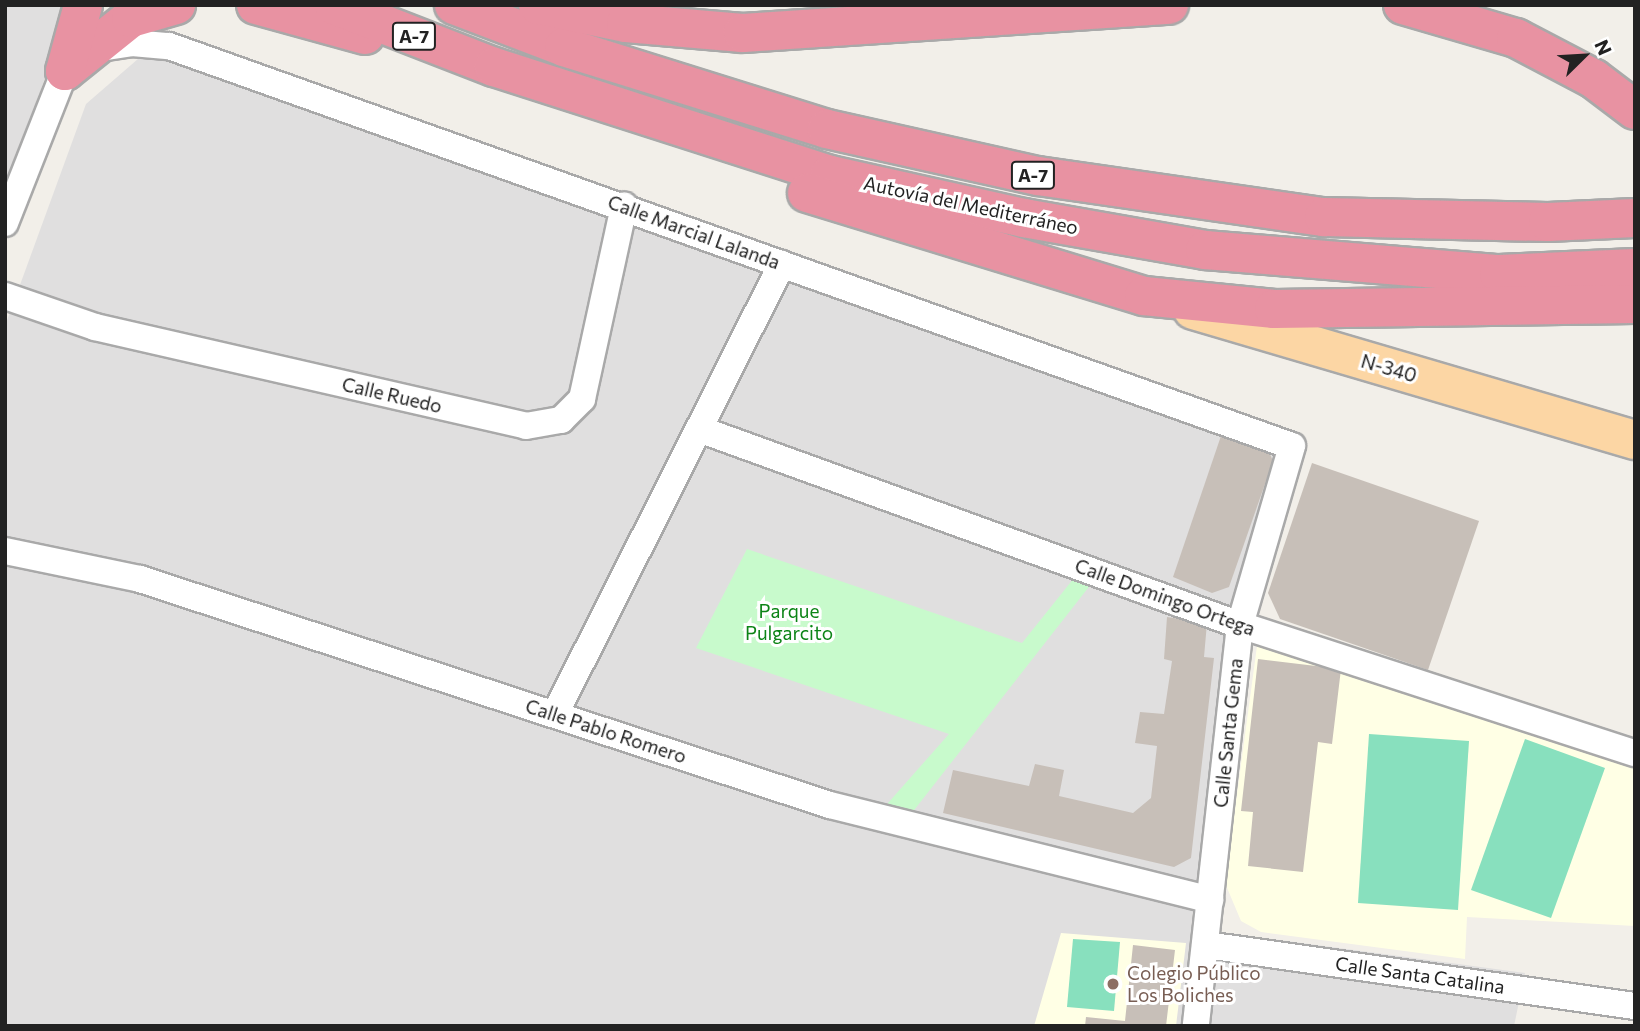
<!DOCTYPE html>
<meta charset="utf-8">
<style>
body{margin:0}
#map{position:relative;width:1640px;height:1031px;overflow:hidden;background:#f2efe9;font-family:Commissioner,sans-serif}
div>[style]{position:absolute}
.residential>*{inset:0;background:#e0dfdf}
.education>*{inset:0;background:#ffffe5}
.park>*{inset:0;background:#c8facc}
.pitch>*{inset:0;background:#88e0be}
.building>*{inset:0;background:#c7bfb8}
.roads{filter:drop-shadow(2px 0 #a9a9a9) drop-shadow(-2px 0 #a9a9a9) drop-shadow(0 2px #a9a9a9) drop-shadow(0 -2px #a9a9a9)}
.minor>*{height:26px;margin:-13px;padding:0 13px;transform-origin:13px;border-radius:13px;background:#fff}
.primary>*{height:38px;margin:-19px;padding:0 19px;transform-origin:19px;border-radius:19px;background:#fcd6a4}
.motorway>*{height:38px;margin:-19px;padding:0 19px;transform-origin:19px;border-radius:19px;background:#e892a2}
.dots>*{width:19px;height:19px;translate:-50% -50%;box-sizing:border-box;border:4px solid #fff;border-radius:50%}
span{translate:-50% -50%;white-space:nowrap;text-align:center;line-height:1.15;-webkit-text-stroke:6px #fff;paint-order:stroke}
.shield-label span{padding:2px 5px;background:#fff;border:2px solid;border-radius:5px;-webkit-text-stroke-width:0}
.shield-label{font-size:18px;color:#222;font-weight:700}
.street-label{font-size:19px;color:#222}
.park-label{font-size:19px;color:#0c8416}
.education-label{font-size:19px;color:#785e54}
.left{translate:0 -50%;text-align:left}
.frame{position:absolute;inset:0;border:7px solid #222;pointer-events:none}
.north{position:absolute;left:1549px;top:21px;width:70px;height:70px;-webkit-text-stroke:5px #fff;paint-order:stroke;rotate:66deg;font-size:19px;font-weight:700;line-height:28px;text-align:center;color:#222}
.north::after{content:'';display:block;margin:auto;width:24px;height:32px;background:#222;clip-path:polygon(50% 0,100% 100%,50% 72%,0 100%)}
</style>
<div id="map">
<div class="residential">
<div style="clip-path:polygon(5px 5px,70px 5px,5px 194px)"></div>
<div style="clip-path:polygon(161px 39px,1287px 432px,1229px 608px,1191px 928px,1525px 973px,1514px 1026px,5px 1026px,5px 326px,86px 104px)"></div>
</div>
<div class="education">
<div style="clip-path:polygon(1257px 646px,1341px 669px,1635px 769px,1635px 926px,1467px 917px,1465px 959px,1261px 932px,1241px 921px,1225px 883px)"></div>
<div style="clip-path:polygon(1061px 933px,1186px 943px,1176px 1026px,1034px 1026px)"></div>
</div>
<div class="park">
<div style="clip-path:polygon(747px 549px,1022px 643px,1082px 568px,1099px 574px,904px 823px,884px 818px,888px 803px,949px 734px,696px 648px)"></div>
</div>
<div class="pitch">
<div style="clip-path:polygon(1369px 734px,1469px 741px,1458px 910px,1358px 903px)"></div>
<div style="clip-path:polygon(1525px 739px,1605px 768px,1551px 918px,1471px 890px)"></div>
<div style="clip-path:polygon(1073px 939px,1120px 942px,1114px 1011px,1067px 1007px)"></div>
</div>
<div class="building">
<div style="clip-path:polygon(1223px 430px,1266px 445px,1273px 461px,1229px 587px,1212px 593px,1173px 577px)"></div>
<div style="clip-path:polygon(1312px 463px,1479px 521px,1428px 670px,1280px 619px,1268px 593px)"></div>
<div style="clip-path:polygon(1167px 617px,1207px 623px,1204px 657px,1214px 658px,1191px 858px,1174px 867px,943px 813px,953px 770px,1029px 786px,1035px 764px,1064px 770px,1059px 796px,1133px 813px,1151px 798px,1157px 746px,1135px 743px,1140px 712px,1164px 714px,1172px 661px,1164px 659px)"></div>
<div style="clip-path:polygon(1258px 659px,1341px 669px,1332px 744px,1318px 742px,1303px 872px,1248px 866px,1253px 812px,1241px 811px)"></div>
<div style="clip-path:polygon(1133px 945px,1175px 950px,1166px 1026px,1085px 1026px,1086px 1017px,1125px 1021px)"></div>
</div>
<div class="roads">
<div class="minor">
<div style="left:94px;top:49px;width:38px;rotate:-9deg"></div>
<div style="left:132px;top:43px;width:37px;rotate:5deg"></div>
<div style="left:169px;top:46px;width:1192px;rotate:19.61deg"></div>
<div style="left:1292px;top:446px;width:186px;rotate:106.2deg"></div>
<div style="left:1240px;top:625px;width:403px;rotate:96.3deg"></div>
<div style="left:5px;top:223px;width:163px;rotate:-68.5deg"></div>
<div style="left:5px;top:296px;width:95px;rotate:19deg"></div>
<div style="left:95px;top:327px;width:442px;rotate:12.9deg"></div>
<div style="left:526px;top:426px;width:36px;rotate:-10deg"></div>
<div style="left:561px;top:420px;width:30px;rotate:-45deg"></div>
<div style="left:582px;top:399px;width:198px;rotate:-77.7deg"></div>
<div style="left:699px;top:429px;width:575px;rotate:19.92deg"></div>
<div style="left:1240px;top:625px;width:415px;rotate:18deg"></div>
<div style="left:5px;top:551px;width:138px;rotate:11.7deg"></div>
<div style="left:140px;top:579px;width:726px;rotate:18.14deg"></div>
<div style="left:830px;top:805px;width:392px;rotate:14deg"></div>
<div style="left:555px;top:714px;width:504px;rotate:-63.23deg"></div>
<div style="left:1206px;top:945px;width:433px;rotate:8.1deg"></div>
</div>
<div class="primary">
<div style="left:1193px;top:310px;width:461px;rotate:16.4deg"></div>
</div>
<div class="motorway">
<div style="left:256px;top:5px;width:113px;rotate:15.4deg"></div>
<div style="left:334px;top:5px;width:172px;rotate:21.2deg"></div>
<div style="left:494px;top:67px;width:353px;rotate:17.8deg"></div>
<div style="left:830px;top:175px;width:199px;rotate:12.5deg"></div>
<div style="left:1024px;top:218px;width:184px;rotate:10deg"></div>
<div style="left:1205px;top:250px;width:295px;rotate:4.7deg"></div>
<div style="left:1499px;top:274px;width:136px;rotate:-2.5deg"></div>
<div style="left:454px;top:5px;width:118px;rotate:20.9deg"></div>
<div style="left:564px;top:47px;width:275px;rotate:17.3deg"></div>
<div style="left:827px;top:129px;width:216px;rotate:12.6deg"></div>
<div style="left:1038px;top:176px;width:289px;rotate:8.2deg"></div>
<div style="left:1324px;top:217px;width:224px;rotate:1.3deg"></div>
<div style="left:1548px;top:222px;width:87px;rotate:-2.6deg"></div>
<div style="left:538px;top:5px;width:90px;rotate:11.6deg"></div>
<div style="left:626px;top:23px;width:117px;rotate:4.9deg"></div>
<div style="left:743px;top:33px;width:427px;rotate:-3.8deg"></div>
<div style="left:1403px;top:5px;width:118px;rotate:16.3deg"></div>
<div style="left:1516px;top:38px;width:88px;rotate:27.7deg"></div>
<div style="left:1594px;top:79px;width:51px;rotate:37.1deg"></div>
<div style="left:65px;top:71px;width:85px;rotate:-38.8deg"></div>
<div style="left:131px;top:18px;width:47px;rotate:-16.1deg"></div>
<div style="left:65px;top:71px;width:68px;rotate:-74.7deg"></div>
<div style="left:807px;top:193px;width:352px;rotate:17deg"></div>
<div style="left:1144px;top:296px;width:131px;rotate:5.7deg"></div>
<div style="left:1274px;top:309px;width:361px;rotate:-0.8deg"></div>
</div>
</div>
<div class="dots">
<div style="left:1113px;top:984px;background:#8d6e63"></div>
</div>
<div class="shield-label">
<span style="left:414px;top:36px">A-7</span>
<span style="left:1033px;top:175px">A-7</span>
</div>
<div class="street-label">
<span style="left:971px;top:205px;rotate:12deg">Autovía del Mediterráneo</span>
<span style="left:694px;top:232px;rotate:20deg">Calle Marcial Lalanda</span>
<span style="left:1389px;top:368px;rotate:16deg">N-340</span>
<span style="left:392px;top:395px;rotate:13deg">Calle Ruedo</span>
<span style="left:1165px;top:597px;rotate:20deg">Calle Domingo Ortega</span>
<span style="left:606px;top:731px;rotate:18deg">Calle Pablo Romero</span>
<span style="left:1228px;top:733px;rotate:-84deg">Calle Santa Gema</span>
<span style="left:1420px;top:975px;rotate:8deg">Calle Santa Catalina</span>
</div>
<div class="park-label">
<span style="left:789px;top:622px">Parque<br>Pulgarcito</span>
</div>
<div class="education-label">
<span class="left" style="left:1127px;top:984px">Colegio Público<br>Los Boliches</span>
</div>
<div class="frame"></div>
<div class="north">N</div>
</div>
